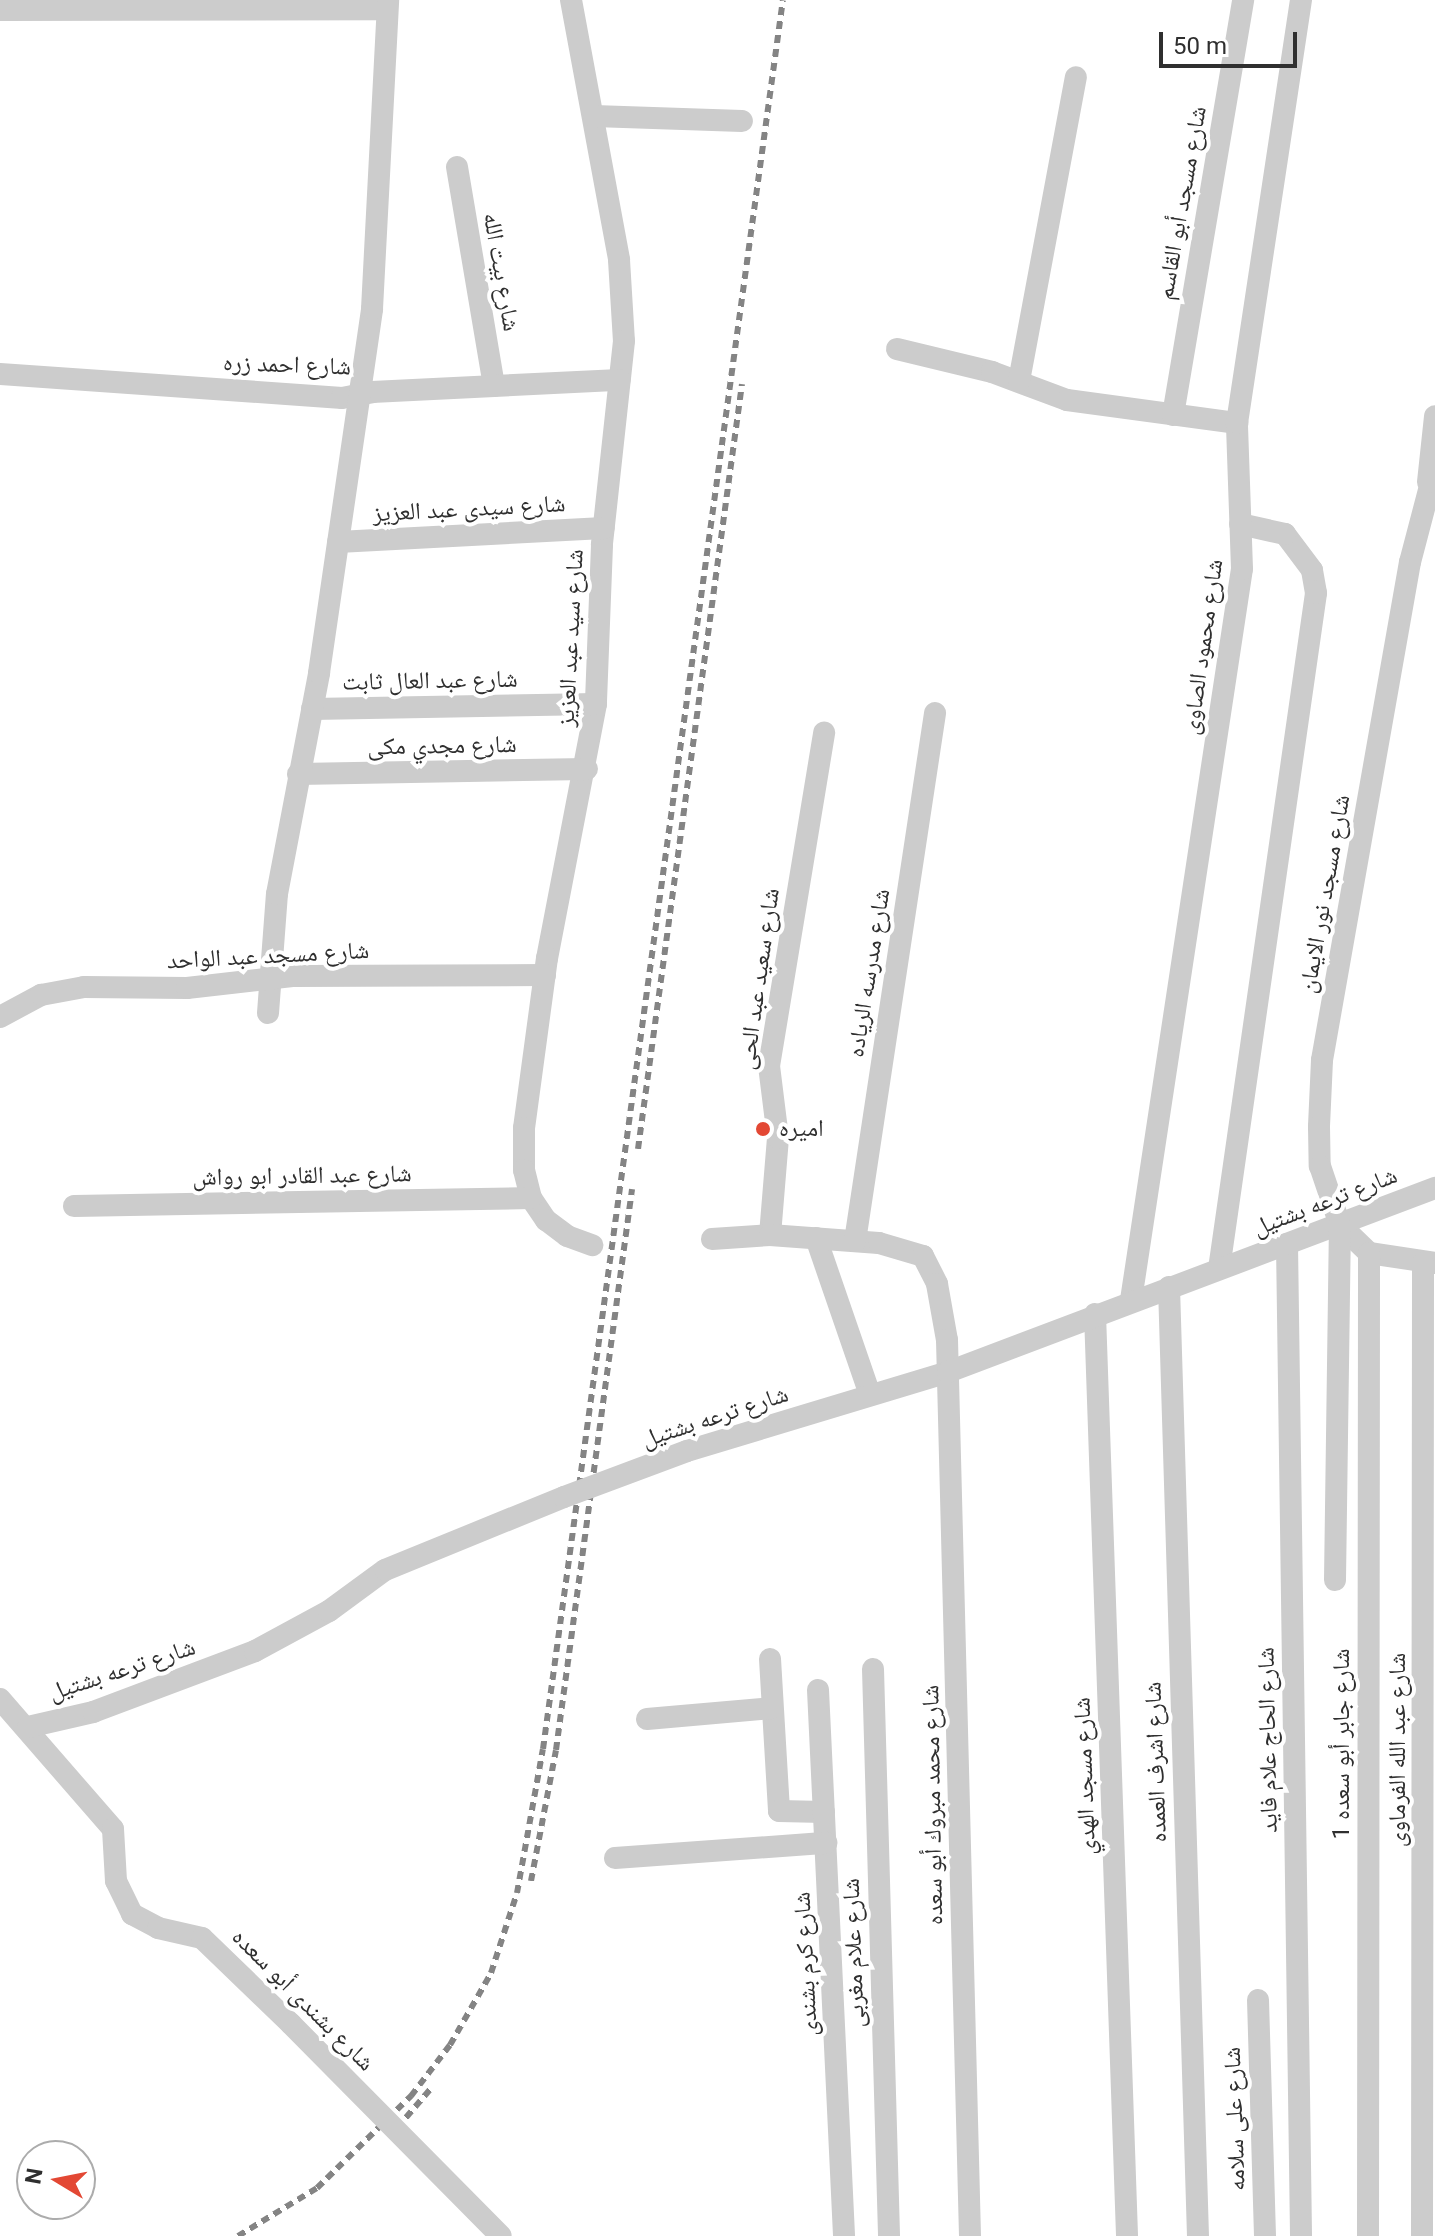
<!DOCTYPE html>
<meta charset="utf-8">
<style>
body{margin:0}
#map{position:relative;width:1435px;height:2236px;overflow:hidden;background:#fff;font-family:Roboto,"Noto Naskh Arabic",sans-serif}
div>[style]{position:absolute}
.minor>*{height:22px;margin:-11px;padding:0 11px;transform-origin:11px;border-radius:11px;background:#ccc}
.rail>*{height:6px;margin-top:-3px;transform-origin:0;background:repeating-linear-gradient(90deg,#848484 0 8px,transparent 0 14px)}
.minor-bridge>*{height:22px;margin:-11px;padding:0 11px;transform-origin:11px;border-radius:11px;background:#ccc}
.dots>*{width:22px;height:22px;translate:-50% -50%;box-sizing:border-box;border:4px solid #fff;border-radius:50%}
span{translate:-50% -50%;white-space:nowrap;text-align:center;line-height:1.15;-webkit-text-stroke:8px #fff;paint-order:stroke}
.street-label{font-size:24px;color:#2f2f2f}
.poi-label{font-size:24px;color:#2f2f2f}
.left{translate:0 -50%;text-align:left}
.north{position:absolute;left:16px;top:2140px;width:80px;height:80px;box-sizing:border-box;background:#fff;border:2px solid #acacac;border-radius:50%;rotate:280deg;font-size:22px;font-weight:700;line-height:32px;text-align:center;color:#2f2f2f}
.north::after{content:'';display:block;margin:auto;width:28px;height:36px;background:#e34834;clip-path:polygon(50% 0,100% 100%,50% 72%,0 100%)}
.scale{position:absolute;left:1159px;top:32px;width:138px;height:36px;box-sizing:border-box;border:4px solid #2f2f2f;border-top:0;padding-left:10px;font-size:24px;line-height:28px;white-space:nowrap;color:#2f2f2f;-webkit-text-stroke:6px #fff;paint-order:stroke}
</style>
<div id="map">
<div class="minor">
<div style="left:571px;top:0;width:264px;rotate:79.5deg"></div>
<div style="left:619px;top:260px;width:81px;rotate:86.5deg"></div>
<div style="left:624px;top:341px;width:205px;rotate:96.2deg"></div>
<div style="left:602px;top:545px;width:159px;rotate:92.2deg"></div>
<div style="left:596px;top:704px;width:259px;rotate:100.9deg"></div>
<div style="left:547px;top:958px;width:172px;rotate:97.7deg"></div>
<div style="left:524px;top:1128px;width:42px;rotate:90deg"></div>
<div style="left:524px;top:1170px;width:29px;rotate:76deg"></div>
<div style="left:531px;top:1198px;width:27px;rotate:56deg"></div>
<div style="left:546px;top:1220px;width:26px;rotate:37deg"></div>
<div style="left:567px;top:1236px;width:27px;rotate:20deg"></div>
<div style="left:0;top:10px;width:387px;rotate:-0.1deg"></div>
<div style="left:594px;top:116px;width:148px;rotate:1.9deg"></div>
<div style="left:457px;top:167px;width:222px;rotate:80.4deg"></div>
<div style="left:897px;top:349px;width:98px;rotate:13.6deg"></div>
<div style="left:992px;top:372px;width:80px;rotate:20.5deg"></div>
<div style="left:1067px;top:400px;width:172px;rotate:7.7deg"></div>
<div style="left:0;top:374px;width:343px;rotate:4deg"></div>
<div style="left:342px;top:398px;width:31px;rotate:-11deg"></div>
<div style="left:372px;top:392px;width:248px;rotate:-2.8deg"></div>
<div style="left:1019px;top:381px;width:309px;rotate:-79.4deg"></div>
<div style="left:1173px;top:415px;width:421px;rotate:-80.4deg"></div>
<div style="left:1435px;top:467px;width:98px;rotate:104.7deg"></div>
<div style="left:1410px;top:562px;width:506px;rotate:100.02deg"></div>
<div style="left:1322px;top:1060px;width:67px;rotate:92.6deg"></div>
<div style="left:1319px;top:1127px;width:39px;rotate:89deg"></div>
<div style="left:1320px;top:1166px;width:62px;rotate:71.3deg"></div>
<div style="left:1340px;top:1225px;width:40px;rotate:44deg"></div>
<div style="left:1369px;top:1253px;width:67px;rotate:8.6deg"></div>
<div style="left:1428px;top:482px;width:66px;rotate:-83.9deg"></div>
<div style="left:338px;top:542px;width:266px;rotate:-3deg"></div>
<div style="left:312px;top:709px;width:284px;rotate:-1deg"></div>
<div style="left:298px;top:774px;width:289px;rotate:-1deg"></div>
<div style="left:268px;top:1013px;width:119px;rotate:-85.7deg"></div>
<div style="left:277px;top:894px;width:225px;rotate:-79.2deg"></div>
<div style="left:319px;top:673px;width:368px;rotate:-81.7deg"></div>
<div style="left:372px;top:309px;width:309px;rotate:-87deg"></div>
<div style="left:0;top:1017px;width:47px;rotate:-28.2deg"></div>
<div style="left:41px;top:995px;width:44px;rotate:-10.5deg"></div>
<div style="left:84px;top:987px;width:103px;rotate:0.6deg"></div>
<div style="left:187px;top:988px;width:106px;rotate:-6.5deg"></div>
<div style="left:292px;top:976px;width:253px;rotate:-0.2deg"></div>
<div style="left:74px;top:1206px;width:457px;rotate:-1deg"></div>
<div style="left:770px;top:1235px;width:97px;rotate:-85.3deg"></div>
<div style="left:778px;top:1138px;width:73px;rotate:-97.1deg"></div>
<div style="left:769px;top:1066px;width:338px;rotate:-80.6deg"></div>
<div style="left:816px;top:1238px;width:166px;rotate:71deg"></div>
<div style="left:712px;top:1239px;width:58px;rotate:-3.9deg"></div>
<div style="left:770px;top:1235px;width:109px;rotate:4.2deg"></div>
<div style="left:879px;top:1243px;width:46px;rotate:16.5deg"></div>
<div style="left:923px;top:1256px;width:31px;rotate:63deg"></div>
<div style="left:937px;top:1284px;width:57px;rotate:79.9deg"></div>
<div style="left:947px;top:1340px;width:896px;rotate:88.53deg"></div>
<div style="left:855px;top:1241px;width:534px;rotate:-81.38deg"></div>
<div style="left:1287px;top:1244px;width:992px;rotate:89.19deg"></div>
<div style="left:1219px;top:1269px;width:683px;rotate:-81.83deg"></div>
<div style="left:1316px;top:593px;width:23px;rotate:-100deg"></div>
<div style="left:1312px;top:570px;width:45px;rotate:-126.9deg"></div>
<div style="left:1285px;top:534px;width:46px;rotate:-167.5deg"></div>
<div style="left:1169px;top:1287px;width:949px;rotate:88.25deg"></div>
<div style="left:1131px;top:1300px;width:739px;rotate:-81.37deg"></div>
<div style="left:1242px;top:569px;width:146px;rotate:-92deg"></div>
<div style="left:1237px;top:423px;width:428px;rotate:-81.4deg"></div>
<div style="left:1095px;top:1314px;width:923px;rotate:88.01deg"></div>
<div style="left:687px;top:1451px;width:273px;rotate:-16.8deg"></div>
<div style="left:948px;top:1372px;width:521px;rotate:-20.7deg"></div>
<div style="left:1335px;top:1580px;width:355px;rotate:-89.2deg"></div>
<div style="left:770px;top:1659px;width:152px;rotate:86.6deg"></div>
<div style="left:779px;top:1811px;width:45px;rotate:1.3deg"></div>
<div style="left:873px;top:1669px;width:567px;rotate:88.38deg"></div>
<div style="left:818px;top:1690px;width:547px;rotate:87.27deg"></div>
<div style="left:0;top:1699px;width:172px;rotate:49deg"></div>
<div style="left:113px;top:1829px;width:52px;rotate:86.7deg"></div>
<div style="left:116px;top:1881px;width:37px;rotate:64deg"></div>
<div style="left:132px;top:1914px;width:30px;rotate:28deg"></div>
<div style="left:158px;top:1928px;width:45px;rotate:12.8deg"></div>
<div style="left:202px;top:1938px;width:124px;rotate:44deg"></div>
<div style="left:647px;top:1719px;width:125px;rotate:-5deg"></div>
<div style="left:28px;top:1727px;width:67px;rotate:-13deg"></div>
<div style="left:93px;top:1712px;width:173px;rotate:-20.6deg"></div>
<div style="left:255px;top:1651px;width:84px;rotate:-28.4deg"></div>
<div style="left:329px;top:1611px;width:69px;rotate:-36.2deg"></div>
<div style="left:385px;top:1570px;width:193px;rotate:-22.2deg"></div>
<div style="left:615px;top:1858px;width:212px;rotate:-4.1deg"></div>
<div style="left:1258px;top:2000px;width:236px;rotate:88.3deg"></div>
<div style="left:1368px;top:2236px;width:983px;rotate:-89.94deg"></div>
<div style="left:1422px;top:2236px;width:973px;rotate:-89.94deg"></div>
</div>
<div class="rail">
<div style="left:638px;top:1149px;width:772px;rotate:-82.26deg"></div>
<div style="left:531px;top:1881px;width:133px;rotate:-79.2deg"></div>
<div style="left:556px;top:1750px;width:566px;rotate:-82.28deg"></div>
<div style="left:397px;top:2128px;width:55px;rotate:-49.4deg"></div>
<div style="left:238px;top:2236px;width:92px;rotate:-31.3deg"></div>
<div style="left:317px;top:2188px;width:132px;rotate:-44.4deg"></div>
<div style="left:411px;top:2096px;width:64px;rotate:-52.6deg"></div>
<div style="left:450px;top:2045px;width:83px;rotate:-60.3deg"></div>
<div style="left:491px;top:1973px;width:84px;rotate:-72deg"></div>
<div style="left:517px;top:1893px;width:146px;rotate:-79.8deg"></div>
<div style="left:543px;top:1749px;width:1765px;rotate:-82.19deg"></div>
</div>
<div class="minor-bridge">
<div style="left:564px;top:1497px;width:131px;rotate:-20.5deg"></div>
<div style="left:291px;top:2024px;width:298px;rotate:45.3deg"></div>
</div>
<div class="dots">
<div style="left:763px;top:1129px;background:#e34834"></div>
</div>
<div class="street-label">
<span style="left:1182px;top:203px;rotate:-80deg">شارع مسجد أبو القاسم</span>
<span style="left:501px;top:272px;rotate:80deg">شارع بيت الله</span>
<span style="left:287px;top:365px;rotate:2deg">شارع احمد زره</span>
<span style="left:469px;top:509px;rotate:-3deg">شارع سيدى عبد العزيز</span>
<span style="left:571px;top:638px;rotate:-87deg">شارع سيد عبد العزيز</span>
<span style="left:1203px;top:647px;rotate:-82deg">شارع محمود الصاوى</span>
<span style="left:430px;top:681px;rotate:-1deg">شارع عبد العال ثابت</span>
<span style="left:442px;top:746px;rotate:-1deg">شارع مجدي مكى</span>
<span style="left:1325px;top:894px;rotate:-80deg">شارع مسجد نور الايمان</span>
<span style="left:268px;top:956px;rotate:-3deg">شارع مسجد عبد الواحد</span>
<span style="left:869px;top:973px;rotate:-81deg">شارع مدرسه الرياده</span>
<span style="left:759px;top:979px;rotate:-82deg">شارع سعيد عبد الحى</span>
<span style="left:302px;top:1176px;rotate:-1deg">شارع عبد القادر ابو رواش</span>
<span style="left:1325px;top:1202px;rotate:-21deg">شارع ترعه بشتيل</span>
<span style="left:715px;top:1417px;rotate:-18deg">شارع ترعه بشتيل</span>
<span style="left:122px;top:1670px;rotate:-18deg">شارع ترعه بشتيل</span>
<span style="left:1268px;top:1740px;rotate:-91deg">شارع الحاج علام فايد</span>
<span style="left:1342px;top:1744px;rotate:-90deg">شارع جابر أبو سعده 1</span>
<span style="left:1398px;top:1750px;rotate:-90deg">شارع عبد الله الفرماوى</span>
<span style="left:1156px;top:1762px;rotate:-92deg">شارع اشرف العمده</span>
<span style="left:1085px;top:1776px;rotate:-92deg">شارع مسجد الهدي</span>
<span style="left:933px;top:1805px;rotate:-91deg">شارع محمد مبروك أبو سعده</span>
<span style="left:854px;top:1953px;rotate:-92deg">شارع علام مغربى</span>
<span style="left:806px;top:1964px;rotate:-93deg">شارع كرم بشندى</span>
<span style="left:303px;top:2000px;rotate:45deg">شارع بشندى أبو سعده</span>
<span style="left:1235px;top:2119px;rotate:-92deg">شارع على سلامه</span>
</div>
<div class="poi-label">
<span class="left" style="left:779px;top:1129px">اميره</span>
</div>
<div class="north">N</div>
<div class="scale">50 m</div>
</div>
